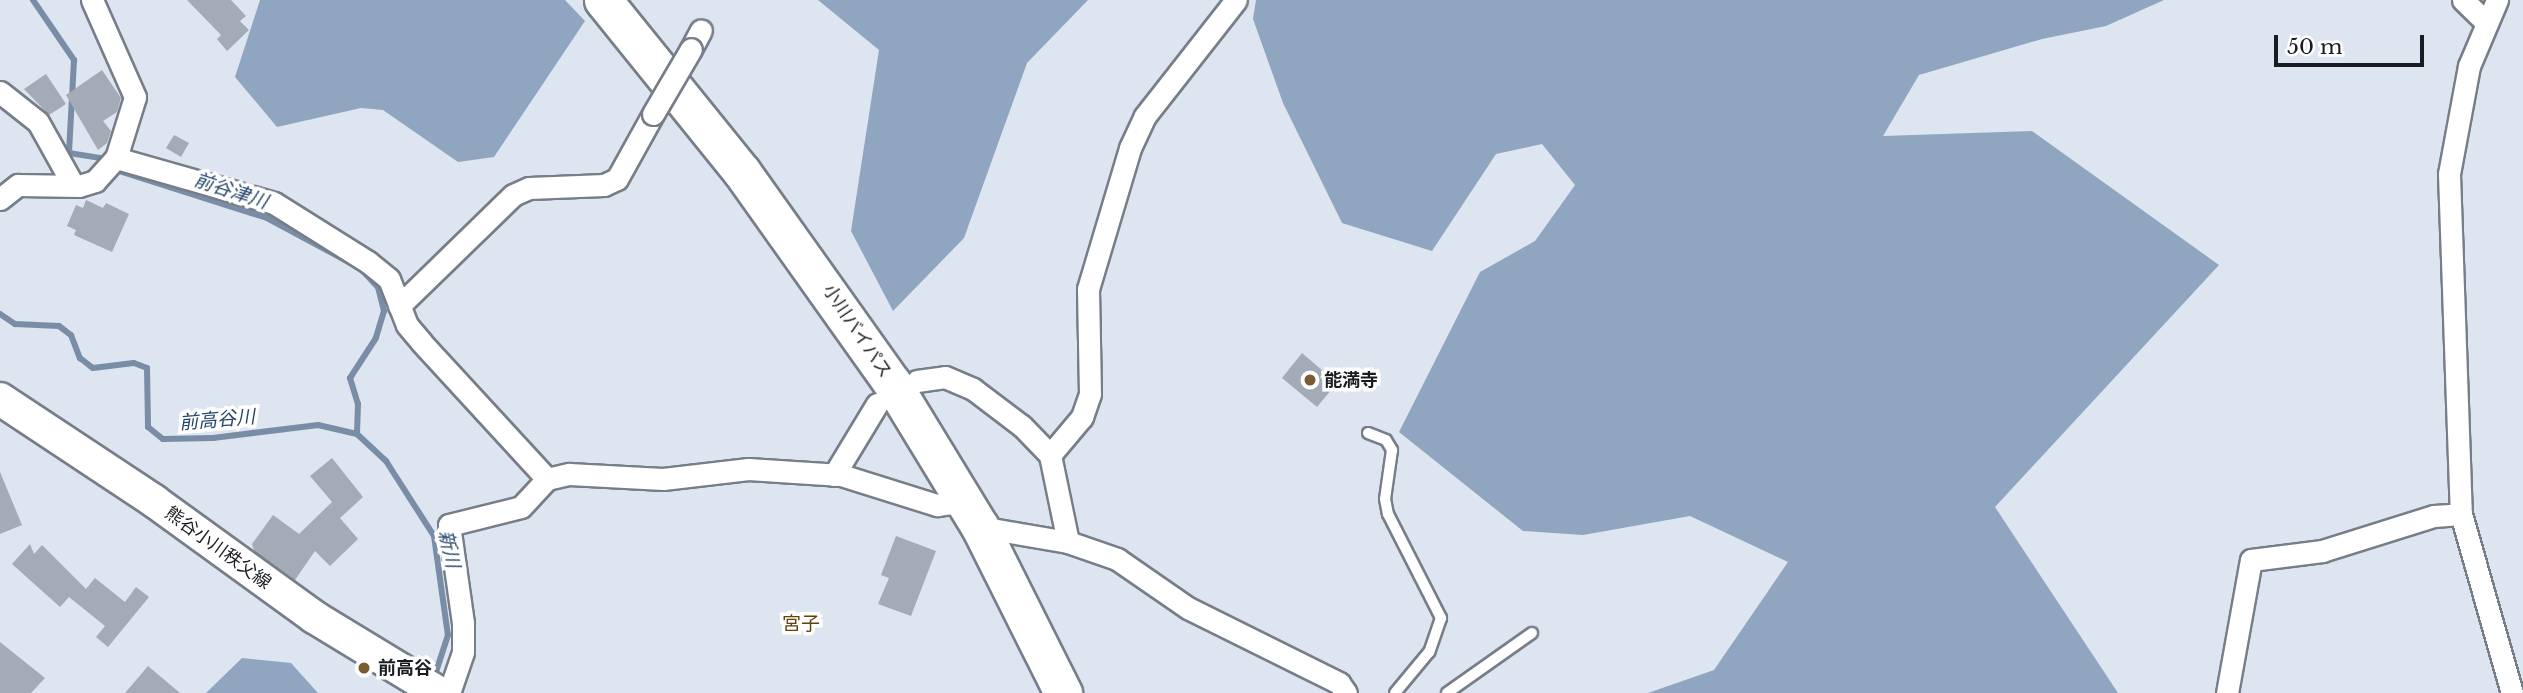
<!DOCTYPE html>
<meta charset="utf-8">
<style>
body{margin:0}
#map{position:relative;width:2523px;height:693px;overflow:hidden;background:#dde5f0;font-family:"Libre Baskerville","Noto Sans JP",serif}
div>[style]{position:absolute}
.forest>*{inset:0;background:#90a5bf}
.stream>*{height:6px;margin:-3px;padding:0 3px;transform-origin:3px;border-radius:3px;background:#798da7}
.building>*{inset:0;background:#a3abb6}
.roads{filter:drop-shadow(2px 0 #767e88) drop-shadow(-2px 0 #767e88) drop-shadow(0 2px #767e88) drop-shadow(0 -2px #767e88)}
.lane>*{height:10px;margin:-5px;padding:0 5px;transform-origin:5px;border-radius:5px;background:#fff}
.street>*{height:21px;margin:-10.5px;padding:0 10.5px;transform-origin:10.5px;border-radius:10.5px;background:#fff}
.primary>*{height:32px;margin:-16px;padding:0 16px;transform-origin:16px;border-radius:16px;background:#fff}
.highway>*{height:37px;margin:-18.5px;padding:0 18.5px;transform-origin:18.5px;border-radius:18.5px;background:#fff}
.bridges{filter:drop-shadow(2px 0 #767e88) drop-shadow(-2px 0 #767e88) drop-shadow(0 2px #767e88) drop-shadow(0 -2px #767e88)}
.street-bridge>*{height:21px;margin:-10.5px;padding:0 10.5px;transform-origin:10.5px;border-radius:10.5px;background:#fff}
.dots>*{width:19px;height:19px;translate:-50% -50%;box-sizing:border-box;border:4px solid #fff;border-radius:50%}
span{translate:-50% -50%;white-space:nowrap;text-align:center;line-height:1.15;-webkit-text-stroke:7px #fff;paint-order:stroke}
.street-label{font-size:18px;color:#191c20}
.poi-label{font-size:18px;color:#191c20;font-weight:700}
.left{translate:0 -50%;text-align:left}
.water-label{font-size:19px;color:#25456a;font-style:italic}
.neighbourhood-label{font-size:19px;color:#62410a}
.scale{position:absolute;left:2274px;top:35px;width:150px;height:32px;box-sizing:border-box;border:4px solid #191c20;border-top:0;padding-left:9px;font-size:21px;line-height:24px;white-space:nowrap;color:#191c20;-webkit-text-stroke:5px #fff;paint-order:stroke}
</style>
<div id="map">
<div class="forest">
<div style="clip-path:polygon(260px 0,565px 0,585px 21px,494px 157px,458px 162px,383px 110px,361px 108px,277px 127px,235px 77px)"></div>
<div style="clip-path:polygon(818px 0,1088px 0,1027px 63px,964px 238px,893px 311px,851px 231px,879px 50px)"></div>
<div style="clip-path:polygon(1256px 0,2164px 0,2106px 26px,2042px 39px,1919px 75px,1883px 136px,2032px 131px,2219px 265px,1995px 507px,2118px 693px,1648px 693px,1714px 670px,1788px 562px,1690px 516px,1583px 535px,1523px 531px,1399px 432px,1480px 272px,1535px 241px,1575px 185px,1542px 144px,1496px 154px,1432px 251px,1342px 223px,1283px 103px,1253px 19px)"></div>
<div style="clip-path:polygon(242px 658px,291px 663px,318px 693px,206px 693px)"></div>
</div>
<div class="stream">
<div style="left:33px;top:0;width:73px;rotate:55.7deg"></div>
<div style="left:74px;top:60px;width:93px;rotate:93.1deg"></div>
<div style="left:69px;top:153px;width:31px;rotate:9deg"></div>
<div style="left:100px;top:158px;width:26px;rotate:32deg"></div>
<div style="left:122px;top:172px;width:152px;rotate:17.6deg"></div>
<div style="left:267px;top:218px;width:106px;rotate:28.3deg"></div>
<div style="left:360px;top:268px;width:26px;rotate:47deg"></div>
<div style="left:378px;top:287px;width:25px;rotate:76deg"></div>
<div style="left:384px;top:311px;width:28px;rotate:107deg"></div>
<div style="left:376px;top:338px;width:48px;rotate:123deg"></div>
<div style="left:350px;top:378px;width:27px;rotate:73deg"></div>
<div style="left:358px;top:404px;width:30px;rotate:92deg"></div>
<div style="left:0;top:314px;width:18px;rotate:34deg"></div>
<div style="left:15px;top:324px;width:44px;rotate:2.6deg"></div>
<div style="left:59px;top:326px;width:15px;rotate:37deg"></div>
<div style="left:71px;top:335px;width:25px;rotate:69deg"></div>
<div style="left:80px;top:358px;width:16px;rotate:38deg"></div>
<div style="left:93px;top:368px;width:41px;rotate:-7deg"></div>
<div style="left:134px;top:363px;width:14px;rotate:21deg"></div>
<div style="left:147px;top:368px;width:59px;rotate:89deg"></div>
<div style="left:148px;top:427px;width:19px;rotate:39deg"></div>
<div style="left:163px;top:439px;width:50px;rotate:-1.1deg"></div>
<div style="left:213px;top:438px;width:106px;rotate:-7.1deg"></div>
<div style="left:318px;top:425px;width:40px;rotate:13deg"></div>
<div style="left:357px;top:434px;width:40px;rotate:43deg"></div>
<div style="left:386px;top:461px;width:89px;rotate:57.4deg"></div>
<div style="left:434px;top:536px;width:100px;rotate:82deg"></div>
<div style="left:448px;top:635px;width:45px;rotate:108deg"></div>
</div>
<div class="building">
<div style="clip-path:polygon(187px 0,231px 0,246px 16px,240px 21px,249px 30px,227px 51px,217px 39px,221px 35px)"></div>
<div style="clip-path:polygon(102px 70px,121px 98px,117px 112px,103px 121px,111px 131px,107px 143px,98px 150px,66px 95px)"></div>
<div style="clip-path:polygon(46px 74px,66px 104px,49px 115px,24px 89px)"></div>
<div style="clip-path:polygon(174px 135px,189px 143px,181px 157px,166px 148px)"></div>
<div style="clip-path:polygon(86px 200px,103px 208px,106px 203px,129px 214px,112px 252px,74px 235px,76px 230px,67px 226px,76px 205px,83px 208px)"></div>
<div style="clip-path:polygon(1302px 353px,1337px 383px,1317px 407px,1282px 378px)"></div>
<div style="clip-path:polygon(332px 458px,363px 497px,340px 518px,358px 539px,330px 566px,315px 551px,295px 580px,254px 551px,252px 544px,273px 515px,299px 534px,332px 502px,310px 476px)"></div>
<div style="clip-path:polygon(0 472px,22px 525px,0 534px)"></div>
<div style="clip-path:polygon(896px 536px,936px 551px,911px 616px,878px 604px,889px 578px,881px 575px)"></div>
<div style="clip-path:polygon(30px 544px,34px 554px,42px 545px,86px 589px,95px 578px,125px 602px,136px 587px,149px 597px,108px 647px,96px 637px,105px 626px,69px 597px,60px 607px,12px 564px)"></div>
<div style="clip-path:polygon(0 642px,45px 678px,31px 693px,0 693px)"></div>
<div style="clip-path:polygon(148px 666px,180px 693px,125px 693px)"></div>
</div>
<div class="roads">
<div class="lane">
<div style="left:1368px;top:433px;width:19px;rotate:21deg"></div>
<div style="left:1386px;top:440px;width:12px;rotate:59deg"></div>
<div style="left:1392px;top:450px;width:49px;rotate:98.1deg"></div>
<div style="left:1385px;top:499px;width:15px;rotate:79deg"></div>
<div style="left:1388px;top:514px;width:117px;rotate:63deg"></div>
<div style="left:1441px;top:618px;width:36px;rotate:109deg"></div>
<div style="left:1429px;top:652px;width:53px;rotate:129.7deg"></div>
<div style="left:1447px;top:693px;width:104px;rotate:-35.2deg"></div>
</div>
<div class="street">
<div style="left:2463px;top:0;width:33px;rotate:44deg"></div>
<div style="left:2497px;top:0;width:72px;rotate:113deg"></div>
<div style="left:2469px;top:66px;width:110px;rotate:100.5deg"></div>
<div style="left:2449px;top:174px;width:340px;rotate:88deg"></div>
<div style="left:2461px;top:514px;width:186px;rotate:74.1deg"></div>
<div style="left:691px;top:49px;width:21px;rotate:-62deg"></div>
<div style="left:0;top:92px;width:48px;rotate:38.3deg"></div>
<div style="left:38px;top:122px;width:72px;rotate:60.9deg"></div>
<div style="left:116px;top:158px;width:164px;rotate:15.9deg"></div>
<div style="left:274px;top:203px;width:111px;rotate:32.1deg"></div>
<div style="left:368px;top:262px;width:27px;rotate:39deg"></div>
<div style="left:389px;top:279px;width:49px;rotate:68.6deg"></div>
<div style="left:407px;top:325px;width:23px;rotate:50deg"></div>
<div style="left:422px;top:343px;width:185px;rotate:47.4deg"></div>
<div style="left:0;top:199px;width:23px;rotate:-38deg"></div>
<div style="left:18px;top:185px;width:61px;rotate:0.9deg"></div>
<div style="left:79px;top:186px;width:17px;rotate:-17deg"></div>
<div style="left:95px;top:181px;width:31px;rotate:-48deg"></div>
<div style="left:116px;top:158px;width:64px;rotate:-72.7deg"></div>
<div style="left:135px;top:97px;width:106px;rotate:-113.9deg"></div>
<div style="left:399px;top:306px;width:159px;rotate:-44.2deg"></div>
<div style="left:513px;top:195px;width:17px;rotate:-24deg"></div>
<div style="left:529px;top:188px;width:75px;rotate:-2.3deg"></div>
<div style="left:604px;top:185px;width:14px;rotate:-25deg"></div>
<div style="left:617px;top:179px;width:74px;rotate:-61deg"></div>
<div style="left:917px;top:381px;width:28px;rotate:-8deg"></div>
<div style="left:945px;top:377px;width:30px;rotate:23deg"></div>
<div style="left:973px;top:389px;width:61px;rotate:37.1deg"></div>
<div style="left:1022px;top:426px;width:40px;rotate:46deg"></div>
<div style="left:834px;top:475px;width:83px;rotate:-58.8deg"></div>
<div style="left:980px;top:527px;width:89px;rotate:9.7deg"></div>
<div style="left:1068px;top:542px;width:52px;rotate:19.1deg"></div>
<div style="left:1117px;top:559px;width:86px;rotate:34.6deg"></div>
<div style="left:1188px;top:608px;width:169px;rotate:26.4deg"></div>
<div style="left:1339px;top:683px;width:12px;rotate:55deg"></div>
<div style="left:1068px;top:542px;width:89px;rotate:-101.7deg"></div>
<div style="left:1050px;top:455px;width:50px;rotate:-49.9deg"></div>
<div style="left:1082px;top:417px;width:24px;rotate:-71deg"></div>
<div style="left:1090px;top:394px;width:105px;rotate:-91.1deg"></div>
<div style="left:1088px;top:289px;width:147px;rotate:-73.4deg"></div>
<div style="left:1130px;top:148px;width:35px;rotate:-65deg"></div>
<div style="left:1145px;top:116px;width:147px;rotate:-51.9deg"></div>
<div style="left:449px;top:693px;width:43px;rotate:-71.1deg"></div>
<div style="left:463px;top:652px;width:29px;rotate:-90deg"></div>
<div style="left:463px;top:623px;width:99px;rotate:-98.1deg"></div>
<div style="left:449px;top:525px;width:74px;rotate:-14deg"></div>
<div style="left:521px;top:507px;width:38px;rotate:-47deg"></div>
<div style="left:547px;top:479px;width:23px;rotate:-13deg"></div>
<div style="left:569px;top:474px;width:94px;rotate:3deg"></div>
<div style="left:663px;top:479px;width:86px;rotate:-6.7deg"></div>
<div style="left:748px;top:469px;width:93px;rotate:3.7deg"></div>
<div style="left:841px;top:475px;width:101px;rotate:17.4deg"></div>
<div style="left:937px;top:505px;width:27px;rotate:-8deg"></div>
<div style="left:2227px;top:693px;width:135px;rotate:-79.8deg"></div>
<div style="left:2251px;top:560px;width:72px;rotate:-7.2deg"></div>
<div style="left:2322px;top:551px;width:117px;rotate:-17.4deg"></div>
<div style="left:2434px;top:516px;width:27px;rotate:-4deg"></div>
</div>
<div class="primary">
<div style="left:0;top:399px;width:185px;rotate:33.5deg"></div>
<div style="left:154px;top:501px;width:198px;rotate:35.9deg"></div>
<div style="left:314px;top:617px;width:146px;rotate:31.3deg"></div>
</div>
<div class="highway">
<div style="left:603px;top:0;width:221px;rotate:51.1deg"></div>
<div style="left:742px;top:172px;width:259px;rotate:54.6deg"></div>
<div style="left:892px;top:383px;width:169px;rotate:58.6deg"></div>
<div style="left:980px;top:527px;width:186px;rotate:63.4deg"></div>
</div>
</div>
<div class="bridges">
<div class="street-bridge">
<div style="left:653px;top:114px;width:75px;rotate:-59.7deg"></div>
</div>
</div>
<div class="dots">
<div style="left:1310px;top:380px;background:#7a5c30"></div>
<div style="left:364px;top:668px;background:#7a5c30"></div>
</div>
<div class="street-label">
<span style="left:857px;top:331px;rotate:56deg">小川バイパス</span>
<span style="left:218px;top:548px;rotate:36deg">熊谷小川秩父線</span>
</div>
<div class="poi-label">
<span class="left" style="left:1324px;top:380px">能満寺</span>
<span class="left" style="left:378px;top:668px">前高谷</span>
</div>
<div class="water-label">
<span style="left:231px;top:191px;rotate:18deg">前谷津川</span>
<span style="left:217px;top:420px;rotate:-5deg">前高谷川</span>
<span style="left:449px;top:549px;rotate:77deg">新川</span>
</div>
<div class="neighbourhood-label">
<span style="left:801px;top:624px">宮子</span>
</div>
<div class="scale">50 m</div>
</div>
